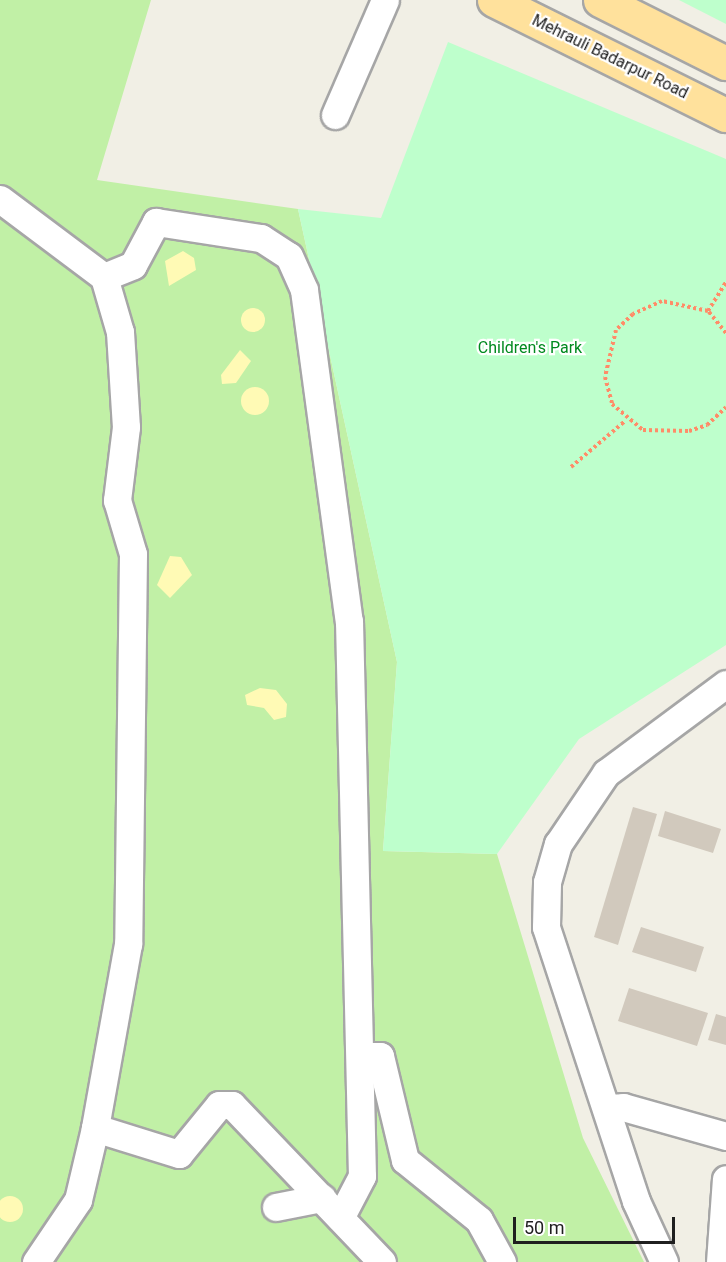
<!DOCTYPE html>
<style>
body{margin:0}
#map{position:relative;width:726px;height:1262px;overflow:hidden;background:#f1efe5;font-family:Roboto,sans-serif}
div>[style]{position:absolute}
.grass>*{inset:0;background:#c1f0a6}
.sand>*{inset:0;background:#fffab5}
.round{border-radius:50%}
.park>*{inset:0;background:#beffcc}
.building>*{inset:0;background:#d1c9bd}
.path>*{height:4px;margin-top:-2px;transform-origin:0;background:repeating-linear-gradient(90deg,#ff8c68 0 3px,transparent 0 6px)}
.roads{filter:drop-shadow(2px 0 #a6a6a6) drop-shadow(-2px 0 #a6a6a6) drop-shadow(0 2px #a6a6a6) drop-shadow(0 -2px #a6a6a6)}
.minor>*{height:27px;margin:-13.5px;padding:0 13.5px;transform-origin:13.5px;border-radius:13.5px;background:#fff}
.major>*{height:33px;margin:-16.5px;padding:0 16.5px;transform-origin:16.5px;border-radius:16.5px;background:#ffe19c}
span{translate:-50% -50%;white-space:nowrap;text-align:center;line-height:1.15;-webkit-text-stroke:4.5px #fff;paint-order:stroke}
.street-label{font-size:16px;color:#1f1f1f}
.park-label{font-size:16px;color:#018a1f}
.scale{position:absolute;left:513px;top:1217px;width:162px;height:27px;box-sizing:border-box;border:3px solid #1f1f1f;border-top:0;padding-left:8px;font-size:18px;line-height:21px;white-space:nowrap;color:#1f1f1f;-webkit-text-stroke:4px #fff;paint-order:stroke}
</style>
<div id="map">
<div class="grass">
<div style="clip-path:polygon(0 0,151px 0,97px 180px,298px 209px,397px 662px,383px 851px,497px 854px,583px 1138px,644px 1262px,0 1262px)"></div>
</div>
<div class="sand">
<div style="clip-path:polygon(183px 251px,194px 258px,196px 270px,169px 286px,165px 261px)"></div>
<div class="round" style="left:241px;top:308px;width:24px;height:24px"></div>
<div style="clip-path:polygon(240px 350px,251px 361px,236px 383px,222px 384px,221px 375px)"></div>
<div class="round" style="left:241px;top:387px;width:28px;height:28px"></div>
<div style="clip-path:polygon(170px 556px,181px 557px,192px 575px,170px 598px,157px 585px)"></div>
<div style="clip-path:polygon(260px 688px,276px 690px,287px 704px,286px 717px,274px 720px,264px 708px,247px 705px,245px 695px)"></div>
<div class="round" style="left:-3px;top:1196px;width:26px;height:26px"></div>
</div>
<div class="park">
<div style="clip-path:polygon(679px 0,726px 0,726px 24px)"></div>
<div style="clip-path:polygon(448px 42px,726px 159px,726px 645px,579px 739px,497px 854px,383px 851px,397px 662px,298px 209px,381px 218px)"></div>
</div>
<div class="building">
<div style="clip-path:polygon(633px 807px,657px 814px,618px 945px,594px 937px)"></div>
<div style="clip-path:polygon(665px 811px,721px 829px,713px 853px,658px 836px)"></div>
<div style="clip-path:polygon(641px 927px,704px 947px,696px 972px,632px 952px)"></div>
<div style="clip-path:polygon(629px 988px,708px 1013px,697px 1046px,618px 1021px)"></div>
<div style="clip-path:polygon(716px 1014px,726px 1017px,726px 1045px,708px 1040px)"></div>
</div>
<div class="path">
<div style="left:708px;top:311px;width:34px;rotate:-58deg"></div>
<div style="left:726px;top:333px;width:28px;rotate:-129deg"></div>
<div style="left:708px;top:311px;width:47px;rotate:-167.7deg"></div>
<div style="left:662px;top:301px;width:32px;rotate:156deg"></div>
<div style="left:633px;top:314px;width:23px;rotate:137deg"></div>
<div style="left:616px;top:330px;width:48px;rotate:103.2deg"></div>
<div style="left:605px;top:377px;width:28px;rotate:75deg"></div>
<div style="left:612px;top:404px;width:40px;rotate:40deg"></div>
<div style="left:643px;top:430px;width:46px;rotate:1.2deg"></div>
<div style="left:689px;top:431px;width:19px;rotate:-18deg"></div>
<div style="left:707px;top:425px;width:26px;rotate:-43deg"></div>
<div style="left:571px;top:467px;width:71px;rotate:-40.4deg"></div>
</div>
<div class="roads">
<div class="minor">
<div style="left:335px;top:115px;width:125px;rotate:-66.5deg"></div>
<div style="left:0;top:199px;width:130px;rotate:36.9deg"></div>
<div style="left:104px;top:277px;width:57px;rotate:73.8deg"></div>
<div style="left:120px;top:332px;width:95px;rotate:86.4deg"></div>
<div style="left:126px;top:427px;width:74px;rotate:97deg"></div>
<div style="left:117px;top:500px;width:56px;rotate:73.5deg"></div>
<div style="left:133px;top:554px;width:390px;rotate:90.7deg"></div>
<div style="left:128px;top:944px;width:187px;rotate:100.2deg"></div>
<div style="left:104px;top:277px;width:31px;rotate:-22deg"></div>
<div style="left:133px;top:265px;width:49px;rotate:-61.9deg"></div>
<div style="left:156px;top:222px;width:106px;rotate:8.7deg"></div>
<div style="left:261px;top:238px;width:33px;rotate:33deg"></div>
<div style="left:289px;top:256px;width:37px;rotate:66deg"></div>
<div style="left:304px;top:290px;width:334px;rotate:82.3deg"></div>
<div style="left:349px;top:621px;width:555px;rotate:88.66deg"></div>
<div style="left:362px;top:1176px;width:47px;rotate:117.6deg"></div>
<div style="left:361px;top:1056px;width:19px"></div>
<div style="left:380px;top:1056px;width:107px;rotate:76.5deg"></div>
<div style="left:405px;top:1160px;width:95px;rotate:39deg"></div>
<div style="left:479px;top:1220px;width:48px;rotate:61.3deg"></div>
<div style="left:606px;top:1108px;width:17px;rotate:-3deg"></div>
<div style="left:623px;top:1107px;width:107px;rotate:15.7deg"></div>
<div style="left:276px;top:1207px;width:47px;rotate:-11.1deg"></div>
<div style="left:36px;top:1262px;width:75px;rotate:-55.9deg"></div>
<div style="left:78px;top:1200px;width:74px;rotate:-76.7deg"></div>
<div style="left:95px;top:1128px;width:88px;rotate:17.2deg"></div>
<div style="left:179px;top:1154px;width:63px;rotate:-50.8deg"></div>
<div style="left:219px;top:1105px;width:13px"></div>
<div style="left:232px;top:1105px;width:217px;rotate:46.3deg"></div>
<div style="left:664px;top:1262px;width:67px;rotate:-114.7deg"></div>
<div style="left:636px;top:1201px;width:288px;rotate:-108.2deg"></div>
<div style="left:546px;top:927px;width:45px;rotate:-88.7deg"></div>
<div style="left:547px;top:882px;width:40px;rotate:-74deg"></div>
<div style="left:558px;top:844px;width:86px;rotate:-55.9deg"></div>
<div style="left:606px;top:773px;width:149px;rotate:-36.6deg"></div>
<div style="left:720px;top:1262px;width:83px;rotate:-85.9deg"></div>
</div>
<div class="major">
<div style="left:494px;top:0;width:259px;rotate:26.4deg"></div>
<div style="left:600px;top:0;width:141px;rotate:26.6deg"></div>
</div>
</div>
<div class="street-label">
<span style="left:610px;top:57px;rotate:26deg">Mehrauli Badarpur Road</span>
</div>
<div class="park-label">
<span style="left:530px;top:348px">Children's Park</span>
</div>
<div class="scale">50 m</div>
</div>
